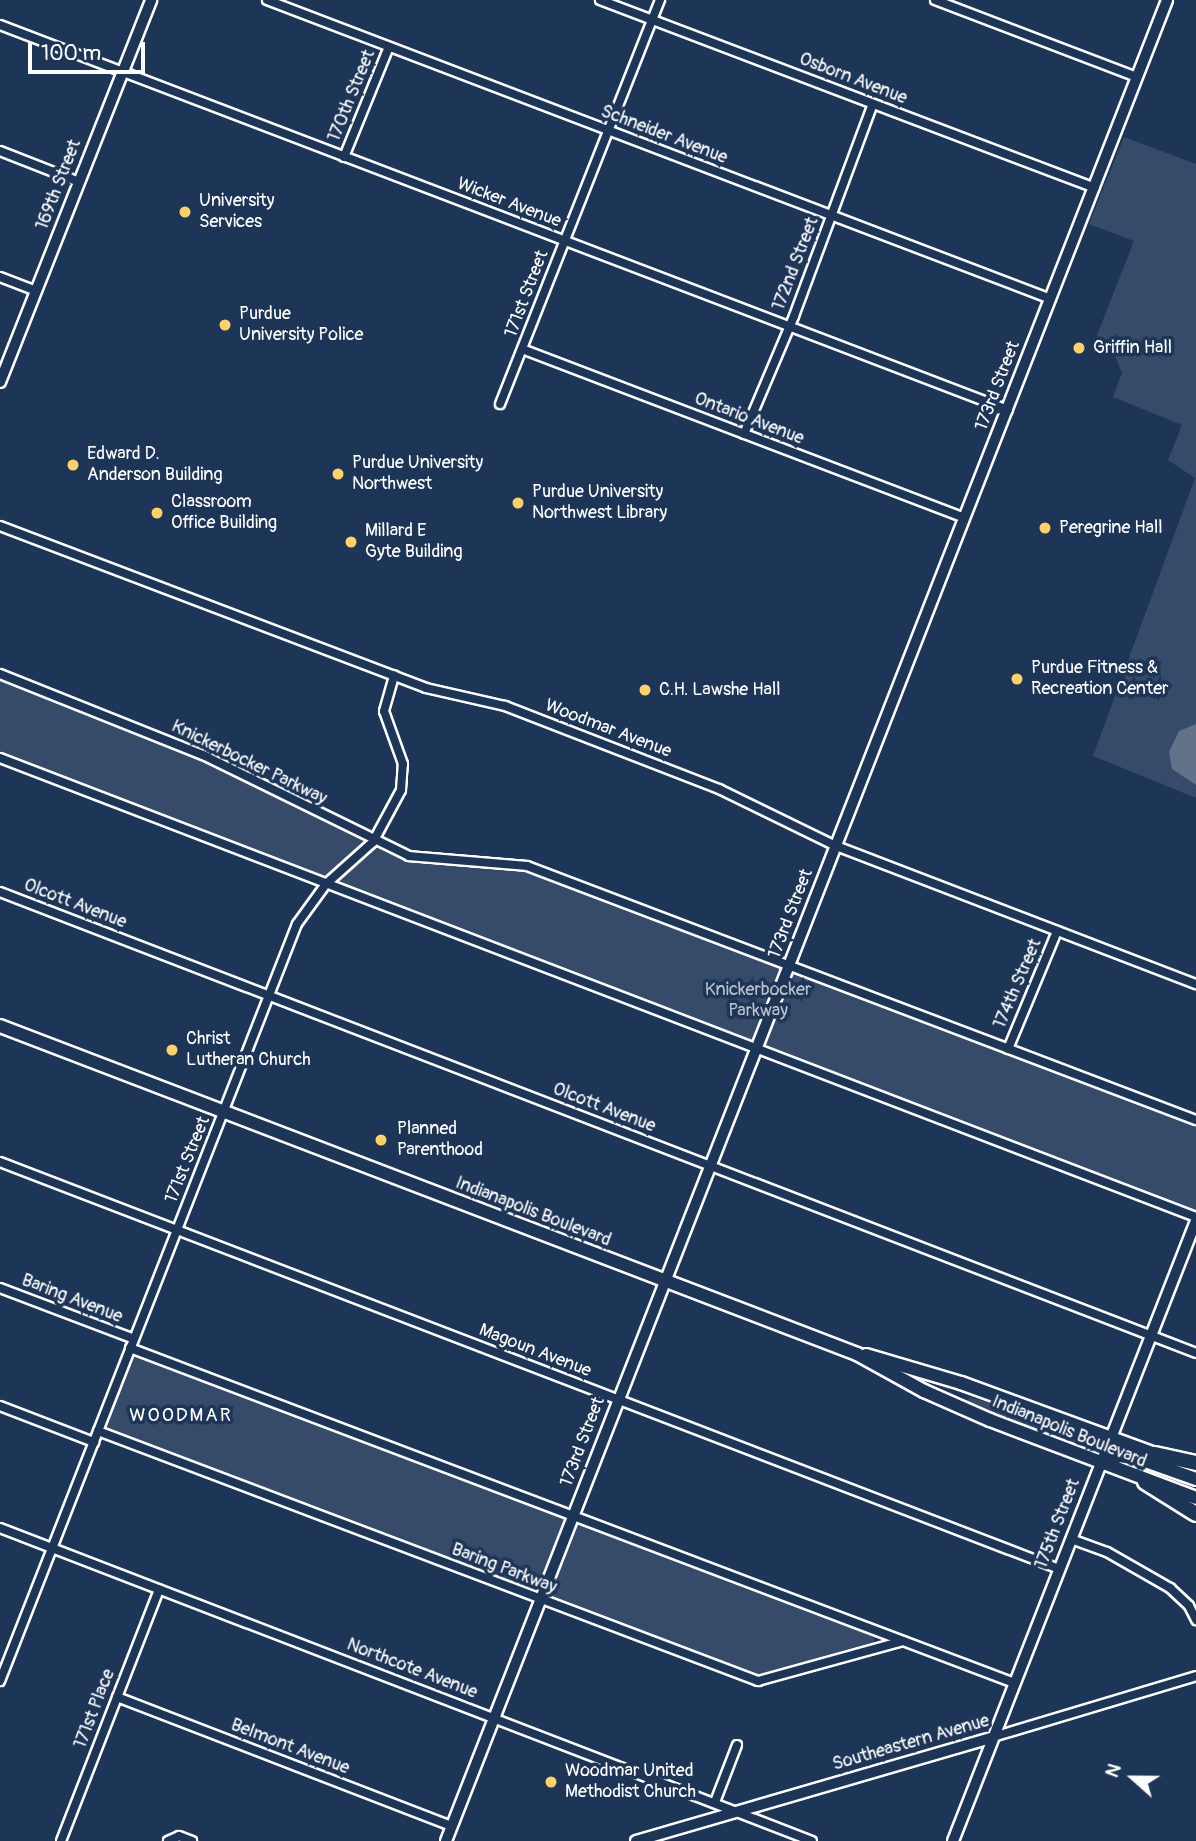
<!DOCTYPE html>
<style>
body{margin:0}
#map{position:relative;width:1196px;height:1841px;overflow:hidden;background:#1d3557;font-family:Pangolin,sans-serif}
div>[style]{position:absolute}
.green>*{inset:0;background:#364b69}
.water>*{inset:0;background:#617289}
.roads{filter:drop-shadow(2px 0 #fff) drop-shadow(-2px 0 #fff) drop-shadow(0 2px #fff) drop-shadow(0 -2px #fff)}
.minor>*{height:8px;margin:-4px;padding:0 4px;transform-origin:4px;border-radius:4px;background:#1d3557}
.tertiary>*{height:10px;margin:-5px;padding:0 5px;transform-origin:5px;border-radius:5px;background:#1d3557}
.primary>*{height:12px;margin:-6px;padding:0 6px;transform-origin:6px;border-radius:6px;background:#1d3557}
.motorway>*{height:14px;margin:-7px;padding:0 7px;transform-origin:7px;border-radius:7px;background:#1d3557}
.dots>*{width:19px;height:19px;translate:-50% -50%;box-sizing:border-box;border:4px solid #1d3557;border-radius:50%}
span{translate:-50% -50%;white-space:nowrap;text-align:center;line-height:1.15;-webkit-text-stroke:7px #1d3557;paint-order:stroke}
.street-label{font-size:18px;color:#fff}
.poi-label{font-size:18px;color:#fff}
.left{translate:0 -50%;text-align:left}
.park-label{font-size:18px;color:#b9c0ca}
.neighbourhood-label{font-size:19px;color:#fff;letter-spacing:2px}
.north{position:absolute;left:1098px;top:1743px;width:70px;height:70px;-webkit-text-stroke:5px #1d3557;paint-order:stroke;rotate:291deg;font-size:19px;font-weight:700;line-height:28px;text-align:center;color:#fff}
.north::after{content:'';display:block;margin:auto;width:24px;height:32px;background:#fff;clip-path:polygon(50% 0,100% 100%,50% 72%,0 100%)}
.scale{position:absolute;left:28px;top:42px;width:117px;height:32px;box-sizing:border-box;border:4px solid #fff;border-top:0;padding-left:9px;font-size:21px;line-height:24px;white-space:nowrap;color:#fff;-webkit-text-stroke:5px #1d3557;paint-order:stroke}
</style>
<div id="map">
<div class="green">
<div style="clip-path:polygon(1124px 137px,1196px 164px,1196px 798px,1093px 756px,1195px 478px,1168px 460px,1182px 425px,1113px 397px,1122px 373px,1115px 356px,1092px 348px,1134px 241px,1089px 224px)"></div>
<div style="clip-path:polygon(0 679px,220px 763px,385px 852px,413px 861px,481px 864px,547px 876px,1196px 1127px,1196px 1214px,0 754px)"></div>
<div style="clip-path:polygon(134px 1353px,868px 1633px,874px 1638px,874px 1646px,761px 1678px,105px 1430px)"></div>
<div style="clip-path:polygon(969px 1397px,1035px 1415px,1094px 1438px,1090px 1448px,996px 1417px,967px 1404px)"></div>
</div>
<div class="water">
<div style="clip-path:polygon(1196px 724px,1196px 785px,1172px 769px,1169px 752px,1179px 731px)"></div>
</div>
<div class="roads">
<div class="minor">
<div style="left:267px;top:0;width:839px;rotate:20.88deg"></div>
<div style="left:600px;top:0;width:529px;rotate:20.8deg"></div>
<div style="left:935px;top:0;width:216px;rotate:20.9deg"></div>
<div style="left:0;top:25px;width:1079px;rotate:20.9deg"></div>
<div style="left:0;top:151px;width:85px;rotate:21.4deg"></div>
<div style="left:344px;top:157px;width:119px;rotate:-67.8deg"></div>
<div style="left:0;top:277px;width:39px;rotate:21deg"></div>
<div style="left:522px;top:349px;width:474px;rotate:20.9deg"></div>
<div style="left:500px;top:404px;width:435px;rotate:-68.4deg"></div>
<div style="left:744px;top:434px;width:128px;rotate:-67deg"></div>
<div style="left:794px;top:316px;width:226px;rotate:-69.6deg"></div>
<div style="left:0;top:526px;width:456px;rotate:20.8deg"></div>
<div style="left:426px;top:688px;width:81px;rotate:12.8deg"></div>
<div style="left:505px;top:706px;width:230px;rotate:21.2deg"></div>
<div style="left:719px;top:789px;width:130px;rotate:26deg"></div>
<div style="left:836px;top:846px;width:386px;rotate:21deg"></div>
<div style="left:0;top:674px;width:219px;rotate:21.8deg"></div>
<div style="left:203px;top:755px;width:229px;rotate:26.1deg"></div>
<div style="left:409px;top:856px;width:118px;rotate:4.8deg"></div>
<div style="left:527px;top:866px;width:716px;rotate:20.79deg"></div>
<div style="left:0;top:758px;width:1281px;rotate:21deg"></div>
<div style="left:0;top:892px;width:1282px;rotate:21.08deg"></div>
<div style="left:1008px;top:1049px;width:128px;rotate:-67.4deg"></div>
<div style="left:0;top:1162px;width:1135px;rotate:21.02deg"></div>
<div style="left:0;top:1288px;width:143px;rotate:20.8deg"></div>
<div style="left:130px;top:1348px;width:945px;rotate:20.75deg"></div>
<div style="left:0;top:1406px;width:101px;rotate:21deg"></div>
<div style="left:98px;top:1431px;width:706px;rotate:20.75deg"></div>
<div style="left:758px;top:1681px;width:150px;rotate:-15.4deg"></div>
<div style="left:0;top:1528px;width:870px;rotate:21.08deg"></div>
<div style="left:1071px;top:1539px;width:38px;rotate:20deg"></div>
<div style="left:1107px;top:1552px;width:73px;rotate:29.7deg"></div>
<div style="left:1170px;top:1588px;width:26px;rotate:43deg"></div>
<div style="left:1189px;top:1606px;width:16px;rotate:63deg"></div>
<div style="left:0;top:1681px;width:813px;rotate:-68.58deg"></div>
<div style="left:297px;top:924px;width:49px;rotate:-54.1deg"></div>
<div style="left:326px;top:884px;width:63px;rotate:-41.8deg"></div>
<div style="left:373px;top:842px;width:59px;rotate:-61.7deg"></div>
<div style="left:401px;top:790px;width:26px;rotate:-86deg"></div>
<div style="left:403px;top:764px;width:56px;rotate:-109.7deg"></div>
<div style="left:384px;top:711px;width:37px;rotate:-74deg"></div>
<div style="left:117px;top:1697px;width:359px;rotate:21.1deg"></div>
<div style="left:993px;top:1737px;width:212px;rotate:-16.7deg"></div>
<div style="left:715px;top:1802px;width:61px;rotate:-68.9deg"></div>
<div style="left:61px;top:1841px;width:270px;rotate:-68.7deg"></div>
<div style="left:168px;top:1841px;width:12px;rotate:-24deg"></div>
<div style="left:179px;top:1836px;width:14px;rotate:21deg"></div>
</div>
<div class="tertiary">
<div style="left:0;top:382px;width:411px;rotate:-68.4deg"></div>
<div style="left:446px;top:1841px;width:1977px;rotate:-68.61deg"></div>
<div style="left:636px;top:1841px;width:372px;rotate:-16.2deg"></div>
<div style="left:953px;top:1841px;width:666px;rotate:-68.6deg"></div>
</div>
<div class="primary">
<div style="left:0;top:1026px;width:918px;rotate:20.94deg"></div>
<div style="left:857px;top:1354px;width:77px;rotate:28.9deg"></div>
<div style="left:924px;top:1391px;width:72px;rotate:23.7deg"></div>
<div style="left:990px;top:1420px;width:220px;rotate:20.7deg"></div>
<div style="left:866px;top:1355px;width:99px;rotate:16.4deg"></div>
<div style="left:961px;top:1383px;width:215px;rotate:20.1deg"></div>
<div style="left:1100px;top:1464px;width:21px;rotate:-23deg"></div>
<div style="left:1119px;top:1456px;width:21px;rotate:8deg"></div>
<div style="left:1140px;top:1459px;width:59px;rotate:19.7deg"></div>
</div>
<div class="motorway">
<div style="left:1155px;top:1454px;width:42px;rotate:12.4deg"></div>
<div style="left:1145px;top:1482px;width:60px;rotate:32.1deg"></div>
</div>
</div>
<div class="dots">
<div style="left:185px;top:212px;background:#ffd166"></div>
<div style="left:225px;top:325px;background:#ffd166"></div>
<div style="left:1079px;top:348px;background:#ffd166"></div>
<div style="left:73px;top:465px;background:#ffd166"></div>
<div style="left:338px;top:474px;background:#ffd166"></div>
<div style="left:518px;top:503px;background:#ffd166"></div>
<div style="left:157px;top:513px;background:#ffd166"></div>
<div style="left:1045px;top:528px;background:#ffd166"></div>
<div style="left:351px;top:542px;background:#ffd166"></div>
<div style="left:1017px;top:679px;background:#ffd166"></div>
<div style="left:645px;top:690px;background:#ffd166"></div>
<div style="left:172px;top:1050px;background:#ffd166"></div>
<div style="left:381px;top:1140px;background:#ffd166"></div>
<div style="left:551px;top:1782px;background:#ffd166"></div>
</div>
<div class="street-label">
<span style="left:853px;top:79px;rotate:21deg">Osborn Avenue</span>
<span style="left:352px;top:96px;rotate:-68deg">170th Street</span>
<span style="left:664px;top:135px;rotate:21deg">Schneider Avenue</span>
<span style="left:59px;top:185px;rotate:-69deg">169th Street</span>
<span style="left:509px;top:203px;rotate:21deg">Wicker Avenue</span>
<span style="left:796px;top:264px;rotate:-69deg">172nd Street</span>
<span style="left:527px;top:294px;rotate:-69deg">171st Street</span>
<span style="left:998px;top:386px;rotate:-69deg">173rd Street</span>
<span style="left:749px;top:419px;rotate:21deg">Ontario Avenue</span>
<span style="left:608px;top:729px;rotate:21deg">Woodmar Avenue</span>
<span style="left:249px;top:763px;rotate:26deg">Knickerbocker Parkway</span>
<span style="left:75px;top:904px;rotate:21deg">Olcott Avenue</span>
<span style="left:791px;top:914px;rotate:-69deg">173rd Street</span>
<span style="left:1018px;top:984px;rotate:-67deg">174th Street</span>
<span style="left:604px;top:1108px;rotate:21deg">Olcott Avenue</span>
<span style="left:188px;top:1160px;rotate:-68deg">171st Street</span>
<span style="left:533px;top:1212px;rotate:21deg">Indianapolis Boulevard</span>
<span style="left:72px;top:1299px;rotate:21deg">Baring Avenue</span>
<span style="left:535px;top:1351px;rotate:21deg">Magoun Avenue</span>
<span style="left:1069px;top:1432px;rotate:22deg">Indianapolis Boulevard</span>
<span style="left:583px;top:1442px;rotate:-69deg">173rd Street</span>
<span style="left:1058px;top:1524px;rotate:-69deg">175th Street</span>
<span style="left:504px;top:1569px;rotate:21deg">Baring Parkway</span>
<span style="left:412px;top:1669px;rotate:21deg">Northcote Avenue</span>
<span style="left:95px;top:1709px;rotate:-69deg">171st Place</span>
<span style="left:911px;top:1743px;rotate:-16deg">Southeastern Avenue</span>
<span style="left:290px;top:1747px;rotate:21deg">Belmont Avenue</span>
</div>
<div class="poi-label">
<span class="left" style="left:199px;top:212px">University<br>Services</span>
<span class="left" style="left:239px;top:325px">Purdue<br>University Police</span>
<span class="left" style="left:1093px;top:348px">Griffin Hall</span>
<span class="left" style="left:87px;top:465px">Edward D.<br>Anderson Building</span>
<span class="left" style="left:352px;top:474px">Purdue University<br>Northwest</span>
<span class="left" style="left:532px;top:503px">Purdue University<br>Northwest Library</span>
<span class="left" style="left:171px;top:513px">Classroom<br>Office Building</span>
<span class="left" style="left:1059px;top:528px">Peregrine Hall</span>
<span class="left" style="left:365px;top:542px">Millard E<br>Gyte Building</span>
<span class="left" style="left:1031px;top:679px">Purdue Fitness &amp;<br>Recreation Center</span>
<span class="left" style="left:659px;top:690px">C.H. Lawshe Hall</span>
<span class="left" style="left:186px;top:1050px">Christ<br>Lutheran Church</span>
<span class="left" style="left:397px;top:1140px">Planned<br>Parenthood</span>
<span class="left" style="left:565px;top:1782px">Woodmar United<br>Methodist Church</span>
</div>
<div class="park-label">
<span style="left:758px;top:1001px">Knickerbocker<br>Parkway</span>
</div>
<div class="neighbourhood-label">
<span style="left:181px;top:1416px">WOODMAR</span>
</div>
<div class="north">N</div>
<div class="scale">100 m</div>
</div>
